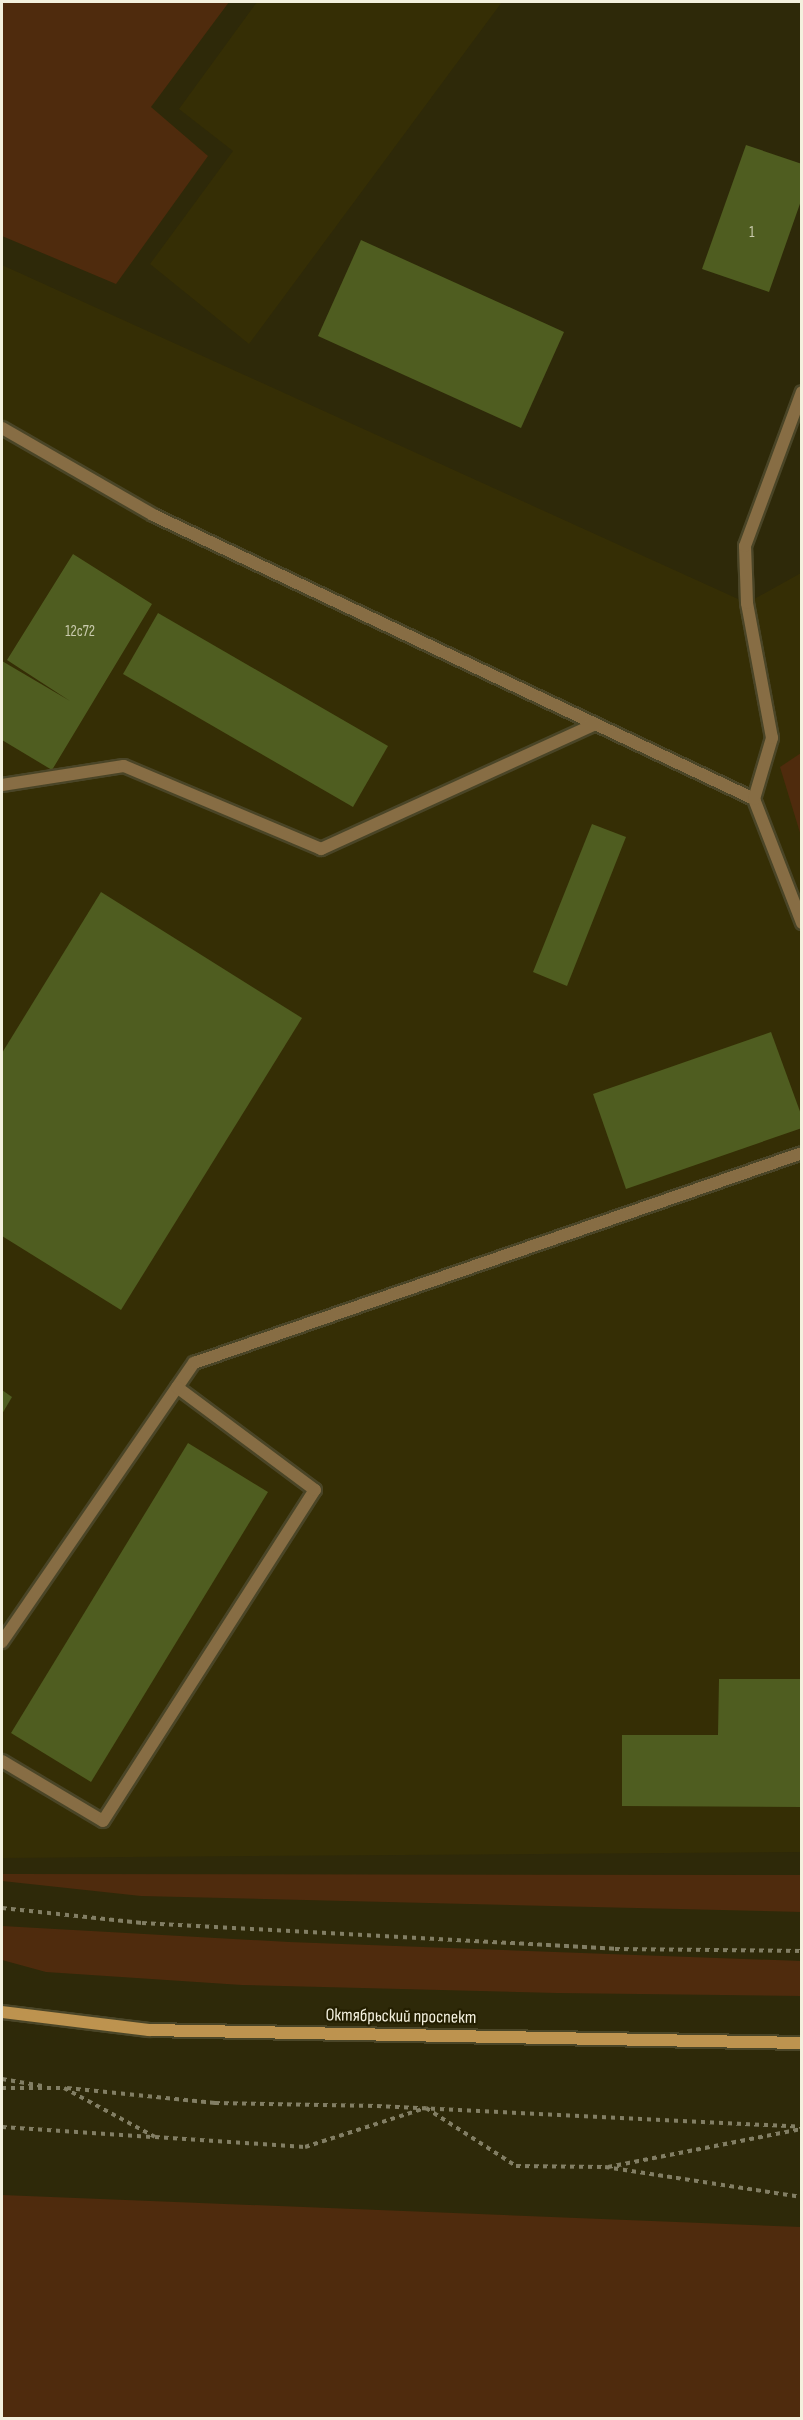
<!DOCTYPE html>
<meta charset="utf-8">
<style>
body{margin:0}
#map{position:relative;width:803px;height:2420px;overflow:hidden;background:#2e2909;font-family:"Sofia Sans Condensed",sans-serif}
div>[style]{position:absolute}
.built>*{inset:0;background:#352e05}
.green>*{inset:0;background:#4f2b0d}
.building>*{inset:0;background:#4f5d20}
.path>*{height:4px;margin-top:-2px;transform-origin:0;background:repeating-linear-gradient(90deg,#827e64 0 4.5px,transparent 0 9px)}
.roads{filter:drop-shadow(2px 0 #4a4527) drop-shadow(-2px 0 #4a4527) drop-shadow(0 2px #4a4527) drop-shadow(0 -2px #4a4527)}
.lane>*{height:12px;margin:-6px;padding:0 6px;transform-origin:6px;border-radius:6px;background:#876d44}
.secondary>*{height:12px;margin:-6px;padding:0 6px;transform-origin:6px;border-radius:6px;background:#bd934f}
span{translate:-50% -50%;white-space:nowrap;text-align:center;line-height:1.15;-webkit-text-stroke:4.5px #241f01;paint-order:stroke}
.number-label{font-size:15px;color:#cacbae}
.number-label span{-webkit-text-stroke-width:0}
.street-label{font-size:18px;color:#f3f0de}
.frame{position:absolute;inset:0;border:3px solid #f3f0de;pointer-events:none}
</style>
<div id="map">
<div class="built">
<div style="clip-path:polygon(257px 2px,502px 2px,249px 344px,150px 264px,233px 151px,179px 109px)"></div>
<div style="clip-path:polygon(2px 265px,747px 603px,801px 573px,801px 1852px,2px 1858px)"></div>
</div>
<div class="green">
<div style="clip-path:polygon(2px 2px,229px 2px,151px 107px,208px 156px,116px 284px,2px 236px)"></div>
<div style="clip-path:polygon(801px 753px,801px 836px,780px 767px)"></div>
<div style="clip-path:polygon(2px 1874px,801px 1875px,802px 1912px,141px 1896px,2px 1881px)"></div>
<div style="clip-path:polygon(2px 1926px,289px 1942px,801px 1961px,801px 1996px,557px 1993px,242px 1985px,46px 1972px,2px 1960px)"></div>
<div style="clip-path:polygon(2px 2195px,801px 2227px,801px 2418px,2px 2418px)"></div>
</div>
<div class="building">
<div style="clip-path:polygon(746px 145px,802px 164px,802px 198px,769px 292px,702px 269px)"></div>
<div style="clip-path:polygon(361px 240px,564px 332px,521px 428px,318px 336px)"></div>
<div style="clip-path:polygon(73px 554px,152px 604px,52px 770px,2px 740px,2px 661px,70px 701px,7px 660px)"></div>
<div style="clip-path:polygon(158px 613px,388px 746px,353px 807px,123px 674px)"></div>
<div style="clip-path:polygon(592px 824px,626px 837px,567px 986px,533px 972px)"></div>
<div style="clip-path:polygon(101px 892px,302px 1018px,121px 1310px,2px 1236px,2px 1053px)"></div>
<div style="clip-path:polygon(771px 1032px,802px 1117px,802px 1128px,626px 1189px,593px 1094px)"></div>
<div style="clip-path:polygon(2px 1390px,12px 1397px,2px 1414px)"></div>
<div style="clip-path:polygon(188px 1443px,268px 1492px,91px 1782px,11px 1733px)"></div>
<div style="clip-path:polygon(719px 1679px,802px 1679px,802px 1807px,622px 1806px,622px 1735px,718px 1735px)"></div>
</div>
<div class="path">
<div style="left:2px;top:1908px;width:141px;rotate:6.1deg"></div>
<div style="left:142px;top:1923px;width:474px;rotate:3.1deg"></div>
<div style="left:615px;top:1949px;width:187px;rotate:0.6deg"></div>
<div style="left:2px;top:2079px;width:41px;rotate:9.9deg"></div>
<div style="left:2px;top:2088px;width:62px"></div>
<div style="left:64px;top:2088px;width:103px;rotate:28.3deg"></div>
<div style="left:155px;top:2137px;width:150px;rotate:3.8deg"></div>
<div style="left:305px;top:2147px;width:127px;rotate:-17.9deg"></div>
<div style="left:426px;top:2108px;width:107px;rotate:32.8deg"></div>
<div style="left:516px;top:2166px;width:89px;rotate:0.6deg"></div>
<div style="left:605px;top:2167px;width:199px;rotate:8.7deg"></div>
<div style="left:67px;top:2088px;width:149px;rotate:5.8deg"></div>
<div style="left:215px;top:2103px;width:162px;rotate:1.1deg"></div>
<div style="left:377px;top:2106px;width:426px;rotate:2.8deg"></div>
<div style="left:2px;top:2127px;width:150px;rotate:3.8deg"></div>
<div style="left:608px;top:2167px;width:197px;rotate:-11.1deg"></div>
</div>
<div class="roads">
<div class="lane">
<div style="left:2px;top:428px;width:174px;rotate:29.9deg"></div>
<div style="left:153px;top:515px;width:665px;rotate:25.29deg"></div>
<div style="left:754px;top:799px;width:133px;rotate:68.8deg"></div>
<div style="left:2px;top:785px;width:123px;rotate:-8.9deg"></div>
<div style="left:124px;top:766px;width:214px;rotate:22.8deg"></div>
<div style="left:321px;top:849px;width:301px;rotate:-24.5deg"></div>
<div style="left:754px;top:799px;width:64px;rotate:-73.6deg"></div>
<div style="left:772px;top:738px;width:137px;rotate:-100.5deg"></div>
<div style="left:747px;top:603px;width:57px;rotate:-92deg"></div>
<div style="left:745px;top:546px;width:164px;rotate:-69.7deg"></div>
<div style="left:2px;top:1642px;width:339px;rotate:-55.5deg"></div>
<div style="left:194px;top:1363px;width:643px;rotate:-19.05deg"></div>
<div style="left:2px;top:1761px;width:117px;rotate:30.7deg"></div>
<div style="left:103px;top:1821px;width:393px;rotate:-57.4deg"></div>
<div style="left:315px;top:1490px;width:172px;rotate:-143.3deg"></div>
</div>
<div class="secondary">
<div style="left:2px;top:2012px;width:148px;rotate:7deg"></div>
<div style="left:149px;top:2030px;width:653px;rotate:1.14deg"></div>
</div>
</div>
<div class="number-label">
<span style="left:752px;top:233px">1</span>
<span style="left:80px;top:632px">12с72</span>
</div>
<div class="street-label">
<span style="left:401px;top:2017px;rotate:1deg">Октябрьский проспект</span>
</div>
<div class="frame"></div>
</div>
